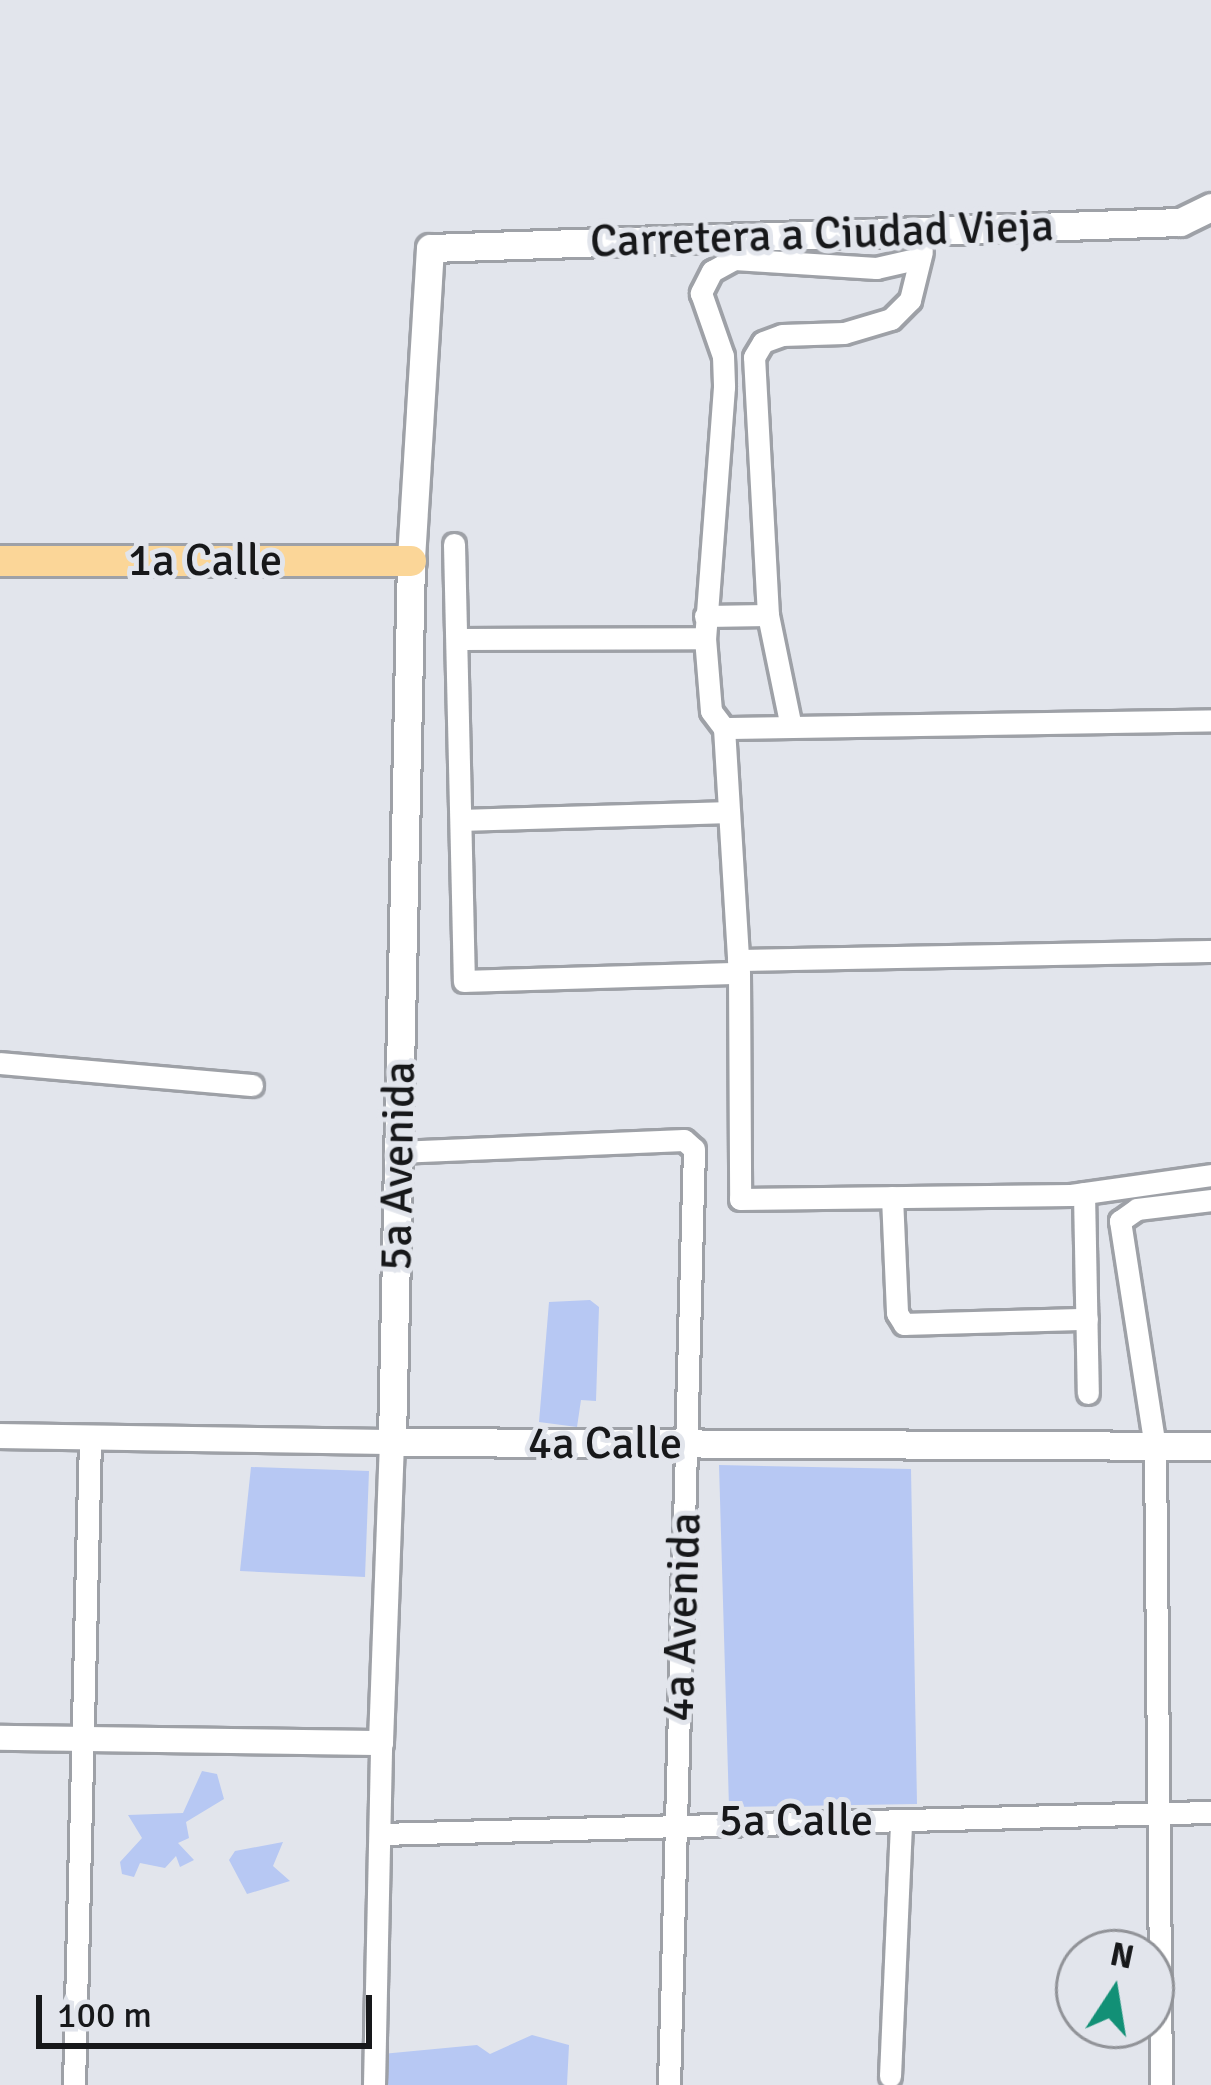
<!DOCTYPE html>
<style>
body{margin:0}
#map{position:relative;width:1211px;height:2085px;overflow:hidden;background:#e2e5ec;font-family:Signika,sans-serif}
div>[style]{position:absolute}
.green>*{inset:0;background:#b7c8f3}
.roads{filter:drop-shadow(3px 0 #9ea1a7) drop-shadow(-3px 0 #9ea1a7) drop-shadow(0 3px #9ea1a7) drop-shadow(0 -3px #9ea1a7)}
.minor>*{height:21px;margin:-10.5px;padding:0 10.5px;transform-origin:10.5px;border-radius:10.5px;background:#fff}
.tertiary>*{height:24px;margin:-12px;padding:0 12px;transform-origin:12px;border-radius:12px;background:#fff}
.secondary>*{height:27px;margin:-13.5px;padding:0 13.5px;transform-origin:13.5px;border-radius:13.5px;background:#fff}
.primary>*{height:30px;margin:-15px;padding:0 15px;transform-origin:15px;border-radius:15px;background:#fbd698}
span{translate:-50% -50%;white-space:nowrap;text-align:center;line-height:1.15;-webkit-text-stroke:10px #e2e5ec;paint-order:stroke}
.street-label{font-size:45px;color:#17181a}
.north{position:absolute;left:1055px;top:1929px;width:120px;height:120px;box-sizing:border-box;background:#e2e5ec;border:3px solid #919398;border-radius:50%;rotate:12deg;font-size:33px;font-weight:700;line-height:48px;text-align:center;color:#17181a}
.north::after{content:'';display:block;margin:auto;width:42px;height:54px;background:#129076;clip-path:polygon(50% 0,100% 100%,50% 72%,0 100%)}
.scale{position:absolute;left:36px;top:1995px;width:336px;height:54px;box-sizing:border-box;border:6px solid #17181a;border-top:0;padding-left:15px;font-size:36px;line-height:42px;white-space:nowrap;color:#17181a;-webkit-text-stroke:9px #e2e5ec;paint-order:stroke}
</style>
<div id="map">
<div class="green">
<div style="clip-path:polygon(590px 1300px,599px 1307px,596px 1401px,581px 1400px,577px 1427px,539px 1422px,549px 1302px)"></div>
<div style="clip-path:polygon(719px 1465px,911px 1469px,917px 1804px,729px 1807px)"></div>
<div style="clip-path:polygon(251px 1467px,369px 1471px,365px 1577px,240px 1571px)"></div>
<div style="clip-path:polygon(202px 1771px,217px 1774px,224px 1799px,186px 1822px,189px 1838px,178px 1843px,194px 1860px,180px 1867px,176px 1856px,165px 1868px,140px 1863px,134px 1877px,122px 1874px,120px 1862px,142px 1838px,128px 1815px,183px 1813px)"></div>
<div style="clip-path:polygon(283px 1842px,273px 1866px,290px 1881px,247px 1894px,229px 1860px,235px 1851px)"></div>
<div style="clip-path:polygon(532px 2035px,569px 2045px,567px 2085px,381px 2085px,382px 2054px,477px 2045px,490px 2054px)"></div>
</div>
<div class="roads">
<div class="minor">
<div style="left:920px;top:258px;width:45px;rotate:167.2deg"></div>
<div style="left:876px;top:268px;width:142px;rotate:-176.4deg"></div>
<div style="left:734px;top:259px;width:25px;rotate:151deg"></div>
<div style="left:712px;top:271px;width:25px;rotate:117deg"></div>
<div style="left:701px;top:293px;width:67px;rotate:70.8deg"></div>
<div style="left:723px;top:356px;width:31px;rotate:88deg"></div>
<div style="left:724px;top:387px;width:252px;rotate:94.3deg"></div>
<div style="left:705px;top:638px;width:73px;rotate:85.3deg"></div>
<div style="left:711px;top:711px;width:21px;rotate:53deg"></div>
<div style="left:724px;top:728px;width:245px;rotate:86.5deg"></div>
<div style="left:739px;top:973px;width:226px;rotate:89.7deg"></div>
<div style="left:740px;top:1199px;width:331px;rotate:-0.7deg"></div>
<div style="left:1071px;top:1195px;width:141px;rotate:-8.1deg"></div>
<div style="left:454px;top:544px;width:437px;rotate:88.7deg"></div>
<div style="left:464px;top:981px;width:275px;rotate:-1.7deg"></div>
<div style="left:705px;top:616px;width:63px;rotate:-0.9deg"></div>
<div style="left:457px;top:639px;width:248px;rotate:-0.2deg"></div>
<div style="left:791px;top:727px;width:114px;rotate:-101.6deg"></div>
<div style="left:768px;top:615px;width:258px;rotate:-93.1deg"></div>
<div style="left:754px;top:357px;width:17px;rotate:-59deg"></div>
<div style="left:763px;top:342px;width:20px;rotate:-20deg"></div>
<div style="left:782px;top:335px;width:62px;rotate:-1.8deg"></div>
<div style="left:844px;top:333px;width:49px;rotate:-16.6deg"></div>
<div style="left:891px;top:319px;width:27px;rotate:-45deg"></div>
<div style="left:910px;top:300px;width:50px;rotate:-76.2deg"></div>
<div style="left:724px;top:728px;width:487px;rotate:-0.9deg"></div>
<div style="left:461px;top:820px;width:268px;rotate:-1.7deg"></div>
<div style="left:738px;top:960px;width:473px;rotate:-1.1deg"></div>
<div style="left:0;top:1063px;width:253px;rotate:5deg"></div>
<div style="left:397px;top:1152px;width:287px;rotate:-2.4deg"></div>
<div style="left:684px;top:1140px;width:13px;rotate:42deg"></div>
<div style="left:694px;top:1149px;width:936px;rotate:91.53deg"></div>
<div style="left:1084px;top:1193px;width:200px;rotate:88.9deg"></div>
<div style="left:892px;top:1197px;width:116px;rotate:87.5deg"></div>
<div style="left:897px;top:1313px;width:13px;rotate:58deg"></div>
<div style="left:904px;top:1324px;width:183px;rotate:-1.6deg"></div>
<div style="left:380px;top:1834px;width:831px;rotate:-1.52deg"></div>
<div style="left:890px;top:2076px;width:255px;rotate:-87.5deg"></div>
<div style="left:74px;top:2085px;width:646px;rotate:-88.58deg"></div>
<div style="left:374px;top:2085px;width:342px;rotate:-88.8deg"></div>
<div style="left:1161px;top:2085px;width:638px;rotate:-90.54deg"></div>
<div style="left:1155px;top:1447px;width:229px;rotate:-98.8deg"></div>
<div style="left:1120px;top:1221px;width:21px;rotate:-35deg"></div>
<div style="left:1137px;top:1209px;width:75px;rotate:-6.9deg"></div>
</div>
<div class="tertiary">
<div style="left:0;top:1436px;width:392px;rotate:0.9deg"></div>
<div style="left:392px;top:1442px;width:301px;rotate:92.1deg"></div>
<div style="left:381px;top:1743px;width:381px;rotate:-179.2deg"></div>
</div>
<div class="secondary">
<div style="left:1211px;top:207px;width:34px;rotate:154deg"></div>
<div style="left:1180px;top:222px;width:750px;rotate:178.01deg"></div>
<div style="left:430px;top:248px;width:314px;rotate:93.5deg"></div>
<div style="left:411px;top:561px;width:881px;rotate:91.24deg"></div>
<div style="left:392px;top:1442px;width:819px;rotate:0.28deg"></div>
</div>
<div class="primary">
<div style="left:0;top:561px;width:411px"></div>
</div>
</div>
<div class="street-label">
<span style="left:822px;top:234px;rotate:-2deg">Carretera a Ciudad Vieja</span>
<span style="left:205px;top:561px">1a Calle</span>
<span style="left:398px;top:1166px;rotate:-89deg">5a Avenida</span>
<span style="left:605px;top:1444px">4a Calle</span>
<span style="left:682px;top:1617px;rotate:-88deg">4a Avenida</span>
<span style="left:796px;top:1821px">5a Calle</span>
</div>
<div class="north">N</div>
<div class="scale">100 m</div>
</div>
